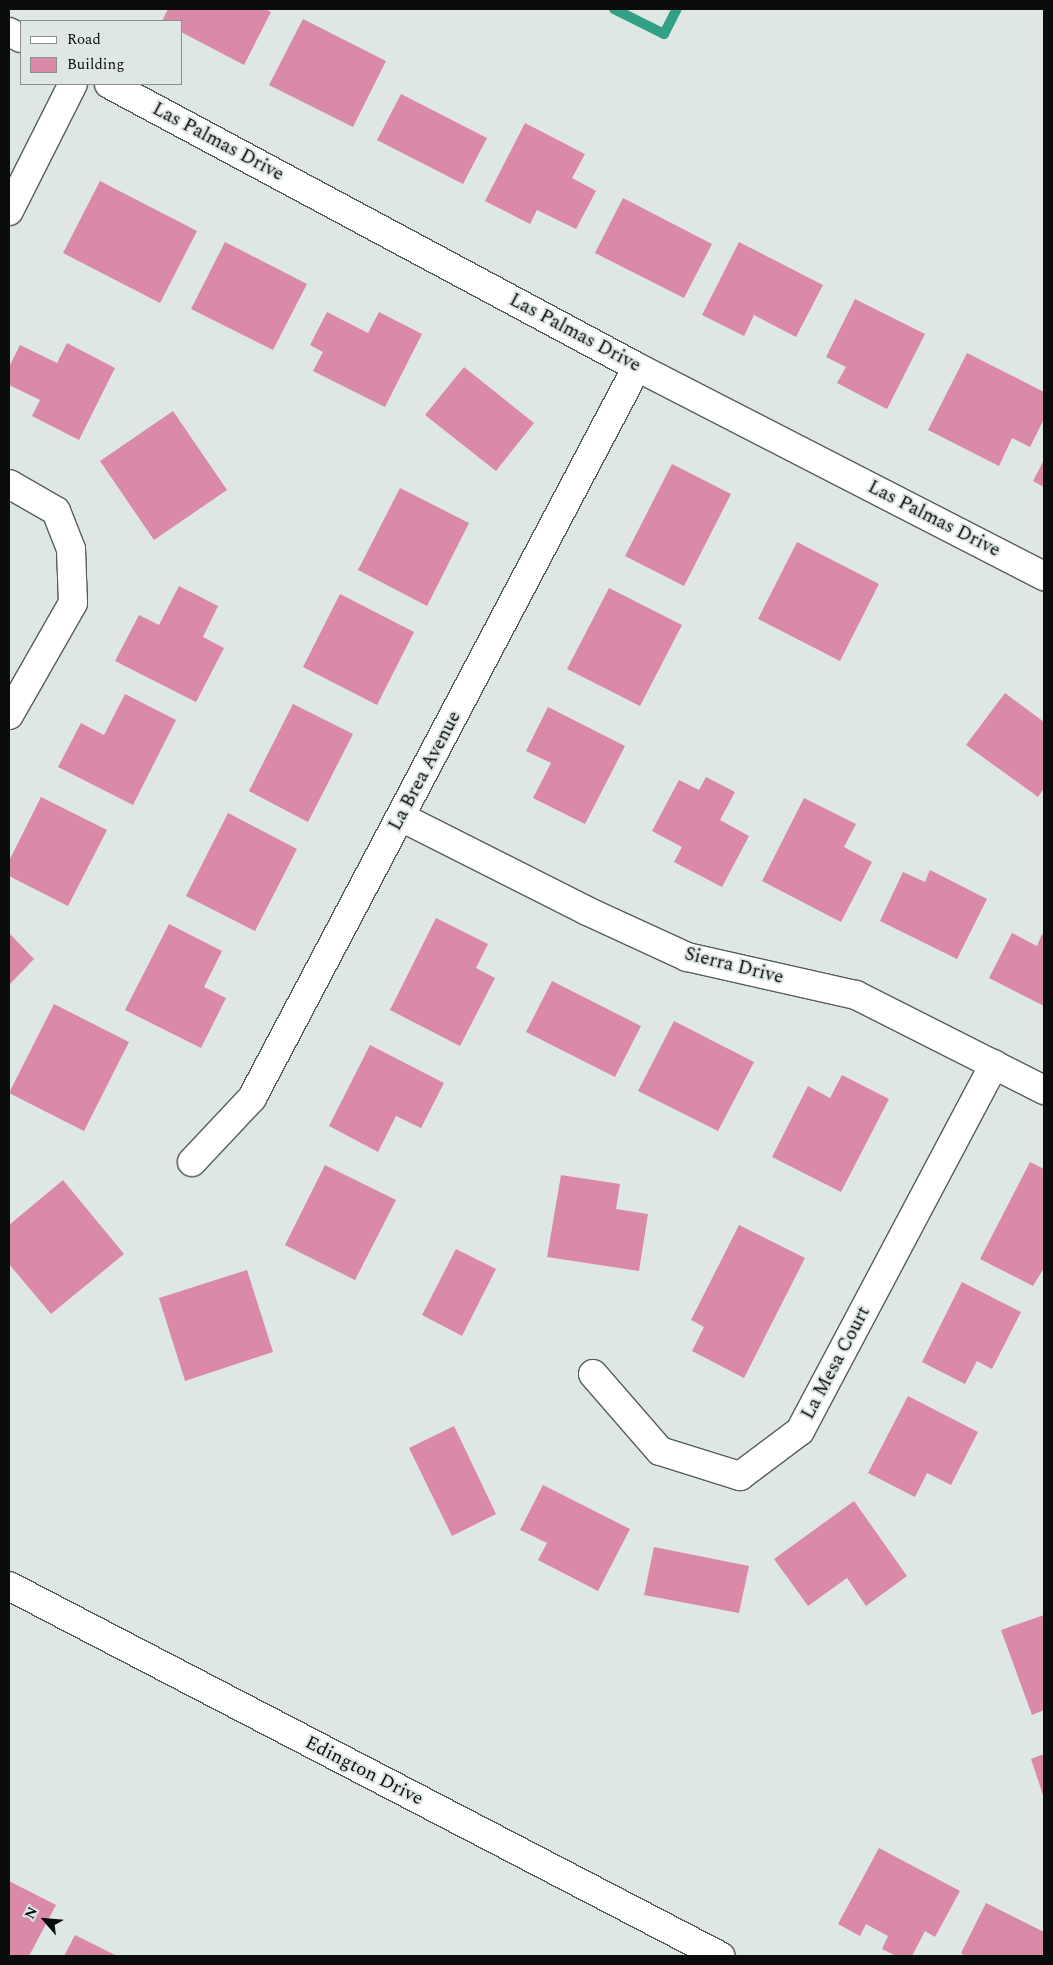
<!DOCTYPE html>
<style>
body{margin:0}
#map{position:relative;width:1053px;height:1965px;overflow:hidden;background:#dfe7e5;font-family:Spectral,serif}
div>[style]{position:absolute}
.stream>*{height:10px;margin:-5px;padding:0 5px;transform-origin:5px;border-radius:5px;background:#329f86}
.building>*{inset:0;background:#da89a9}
.roads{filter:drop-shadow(1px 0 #575e5c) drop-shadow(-1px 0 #575e5c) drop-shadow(0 1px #575e5c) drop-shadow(0 -1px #575e5c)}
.street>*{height:28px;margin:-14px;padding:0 14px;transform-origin:14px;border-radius:14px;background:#fff}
span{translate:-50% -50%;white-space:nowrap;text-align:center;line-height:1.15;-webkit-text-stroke:4px #dfe7e5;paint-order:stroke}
.street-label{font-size:19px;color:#0a0d0c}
.frame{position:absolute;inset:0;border:10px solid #0a0d0c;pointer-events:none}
.legend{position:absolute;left:20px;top:20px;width:162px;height:65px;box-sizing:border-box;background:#dfe7e5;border:1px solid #8a908e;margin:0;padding:6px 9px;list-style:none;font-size:15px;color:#0a0d0c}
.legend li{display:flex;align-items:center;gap:10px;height:25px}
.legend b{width:25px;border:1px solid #8a908e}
.north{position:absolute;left:20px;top:1895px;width:50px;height:50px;-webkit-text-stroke:4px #dfe7e5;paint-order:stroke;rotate:297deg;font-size:14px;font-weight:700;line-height:20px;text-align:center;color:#0a0d0c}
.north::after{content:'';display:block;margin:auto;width:18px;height:22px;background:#0a0d0c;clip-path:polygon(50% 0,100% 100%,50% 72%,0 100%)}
</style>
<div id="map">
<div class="stream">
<div style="left:614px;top:9px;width:56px;rotate:26.6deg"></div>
<div style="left:664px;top:34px;width:28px;rotate:-63deg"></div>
</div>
<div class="building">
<div style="clip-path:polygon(168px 9px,265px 9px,271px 12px,244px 65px,181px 32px,181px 21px,162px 21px)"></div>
<div style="clip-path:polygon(303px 19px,386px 61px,353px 127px,269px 85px)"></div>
<div style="clip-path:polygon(401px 94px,487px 138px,463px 184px,377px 140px)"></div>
<div style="clip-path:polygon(525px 123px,585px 154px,572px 178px,596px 191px,576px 229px,537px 210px,530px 224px,485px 201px)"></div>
<div style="clip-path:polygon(100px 181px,197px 231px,160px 303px,63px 253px)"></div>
<div style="clip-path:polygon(623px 198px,712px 244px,684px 298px,595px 253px)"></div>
<div style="clip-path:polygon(225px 242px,307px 284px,273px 350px,191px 309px)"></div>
<div style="clip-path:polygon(739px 242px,823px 285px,796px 337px,754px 315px,744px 336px,702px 315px)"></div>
<div style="clip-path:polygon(855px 299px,925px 334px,887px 409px,837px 383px,846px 367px,826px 357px)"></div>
<div style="clip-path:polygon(327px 312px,368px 333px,379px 312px,422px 334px,385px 407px,313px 371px,323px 352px,310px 345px)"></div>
<div style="clip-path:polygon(67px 343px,115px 368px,79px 440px,32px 416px,40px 400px,9px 385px,9px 367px,20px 345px,57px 363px)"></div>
<div style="clip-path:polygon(967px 353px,1044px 392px,1044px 419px,1030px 447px,1012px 438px,999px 466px,928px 430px)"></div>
<div style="clip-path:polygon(464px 367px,534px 423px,496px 471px,425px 415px)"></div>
<div style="clip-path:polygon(173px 411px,227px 490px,154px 540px,100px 461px)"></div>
<div style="clip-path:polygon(1044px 460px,1044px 487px,1033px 481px)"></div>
<div style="clip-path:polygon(672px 464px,731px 494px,684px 586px,625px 556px)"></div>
<div style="clip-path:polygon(400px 488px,469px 523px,427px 606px,358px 570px)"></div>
<div style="clip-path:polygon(797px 542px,879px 584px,840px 661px,758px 619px)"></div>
<div style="clip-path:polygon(179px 586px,218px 606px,203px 637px,224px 648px,196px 702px,115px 661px,139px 615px,159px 625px)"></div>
<div style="clip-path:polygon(609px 588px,682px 625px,640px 706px,567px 669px)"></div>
<div style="clip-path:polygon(340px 594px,414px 632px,377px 705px,303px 667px)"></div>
<div style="clip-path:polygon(1005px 693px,1044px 722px,1044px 788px,1038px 797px,966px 745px)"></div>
<div style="clip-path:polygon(125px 694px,176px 720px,133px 805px,58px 767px,81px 723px,104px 735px)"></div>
<div style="clip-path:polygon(293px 704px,353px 734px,308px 822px,249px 791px)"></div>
<div style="clip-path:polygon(548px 707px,625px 746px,585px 824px,533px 798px,551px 763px,526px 751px)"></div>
<div style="clip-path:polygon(706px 777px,735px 792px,720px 820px,749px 836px,722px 887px,674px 862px,682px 847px,652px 831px,679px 780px,699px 790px)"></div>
<div style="clip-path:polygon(41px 797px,107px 830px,68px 906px,9px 876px,9px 861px)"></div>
<div style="clip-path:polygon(804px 798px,856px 824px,844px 847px,872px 862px,841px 922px,762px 881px)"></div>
<div style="clip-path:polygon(228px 813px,297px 849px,255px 931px,186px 896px)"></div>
<div style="clip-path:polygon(930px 870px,987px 899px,957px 959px,880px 921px,903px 872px,925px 882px)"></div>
<div style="clip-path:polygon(436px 918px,488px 944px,476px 968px,495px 978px,460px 1046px,390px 1010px)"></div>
<div style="clip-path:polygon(169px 924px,222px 951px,204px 987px,226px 998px,201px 1048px,125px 1010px)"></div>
<div style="clip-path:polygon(9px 933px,34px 959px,9px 985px)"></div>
<div style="clip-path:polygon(1012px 933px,1037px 946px,1042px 934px,1044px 935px,1044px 1006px,989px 978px)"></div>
<div style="clip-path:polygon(552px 981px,641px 1026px,615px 1077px,526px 1032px)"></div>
<div style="clip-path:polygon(54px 1004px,129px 1042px,84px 1131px,9px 1093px)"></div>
<div style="clip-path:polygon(674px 1021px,754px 1062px,718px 1131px,638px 1091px)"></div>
<div style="clip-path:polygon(370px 1045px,444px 1083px,421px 1128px,396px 1116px,378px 1152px,329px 1126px)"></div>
<div style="clip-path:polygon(842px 1075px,889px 1099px,841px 1192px,772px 1157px,808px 1086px,830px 1098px)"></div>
<div style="clip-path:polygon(1030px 1162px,1044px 1169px,1044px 1268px,1033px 1286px,980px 1259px)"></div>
<div style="clip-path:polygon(325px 1165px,396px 1200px,355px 1280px,285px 1245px)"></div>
<div style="clip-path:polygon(561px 1175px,620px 1184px,616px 1209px,648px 1214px,639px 1271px,547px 1257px)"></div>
<div style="clip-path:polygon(63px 1180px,124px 1254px,51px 1314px,9px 1264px,9px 1225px)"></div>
<div style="clip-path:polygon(739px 1225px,805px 1258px,744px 1378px,692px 1351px,704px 1327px,691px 1320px)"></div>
<div style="clip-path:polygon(456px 1249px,496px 1269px,462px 1336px,422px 1315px)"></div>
<div style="clip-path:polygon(247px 1270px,273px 1352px,185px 1381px,159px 1298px)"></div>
<div style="clip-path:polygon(962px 1282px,1021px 1312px,992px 1369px,977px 1361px,965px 1384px,922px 1362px)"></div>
<div style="clip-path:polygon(908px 1396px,978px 1432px,951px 1485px,927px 1473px,915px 1497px,868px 1473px)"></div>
<div style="clip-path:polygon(454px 1426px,496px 1514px,452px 1536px,409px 1448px)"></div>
<div style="clip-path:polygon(543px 1485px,630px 1529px,598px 1591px,538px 1560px,547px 1543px,520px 1530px)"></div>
<div style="clip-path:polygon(854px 1501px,907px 1576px,866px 1606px,847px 1578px,808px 1606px,774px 1559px)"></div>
<div style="clip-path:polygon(654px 1547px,749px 1566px,739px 1613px,644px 1595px)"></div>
<div style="clip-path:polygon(1044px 1615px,1044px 1710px,1032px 1715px,1001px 1630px)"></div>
<div style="clip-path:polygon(1044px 1754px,1044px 1798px,1031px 1759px)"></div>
<div style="clip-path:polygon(879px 1848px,960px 1891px,935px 1937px,925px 1931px,912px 1956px,896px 1956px,882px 1949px,888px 1936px,866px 1924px,860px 1936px,838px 1924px)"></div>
<div style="clip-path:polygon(9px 1881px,56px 1905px,29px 1956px,9px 1956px)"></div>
<div style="clip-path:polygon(986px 1903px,1044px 1932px,1044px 1956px,965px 1956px,961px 1953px)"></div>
<div style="clip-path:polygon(75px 1935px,117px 1956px,64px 1956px)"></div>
</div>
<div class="roads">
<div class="street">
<div style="left:9px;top:32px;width:13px;rotate:27deg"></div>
<div style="left:109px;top:84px;width:599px;rotate:28.19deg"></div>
<div style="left:637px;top:367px;width:458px;rotate:27.2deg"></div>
<div style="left:9px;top:211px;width:142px;rotate:-63.3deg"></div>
<div style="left:9px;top:484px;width:54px;rotate:29.9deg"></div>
<div style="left:56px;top:511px;width:41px;rotate:68.5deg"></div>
<div style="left:71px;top:549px;width:54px;rotate:87.9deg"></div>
<div style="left:73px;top:603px;width:129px;rotate:119.7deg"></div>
<div style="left:401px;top:817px;width:208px;rotate:26.8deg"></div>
<div style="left:587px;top:911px;width:110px;rotate:24.7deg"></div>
<div style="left:687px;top:957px;width:173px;rotate:12.7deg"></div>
<div style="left:856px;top:995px;width:211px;rotate:26.8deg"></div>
<div style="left:192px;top:1162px;width:88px;rotate:-46.8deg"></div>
<div style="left:252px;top:1098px;width:826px;rotate:-62.23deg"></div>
<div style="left:593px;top:1374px;width:102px;rotate:49deg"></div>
<div style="left:660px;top:1451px;width:84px;rotate:17.4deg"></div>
<div style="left:740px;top:1476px;width:75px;rotate:-36.9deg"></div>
<div style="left:800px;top:1431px;width:415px;rotate:-62.1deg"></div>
<div style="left:9px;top:1586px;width:802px;rotate:27.49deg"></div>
</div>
</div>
<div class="street-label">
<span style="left:218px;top:142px;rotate:28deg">Las Palmas Drive</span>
<span style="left:575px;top:333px;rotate:28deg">Las Palmas Drive</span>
<span style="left:934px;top:519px;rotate:27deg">Las Palmas Drive</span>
<span style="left:425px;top:771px;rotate:-62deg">La Brea Avenue</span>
<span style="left:734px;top:966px;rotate:14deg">Sierra Drive</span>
<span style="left:836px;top:1363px;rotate:-62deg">La Mesa Court</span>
<span style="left:364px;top:1771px;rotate:27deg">Edington Drive</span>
</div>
<div class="frame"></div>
<ul class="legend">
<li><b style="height:6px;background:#fff"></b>Road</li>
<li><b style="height:14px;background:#da89a9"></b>Building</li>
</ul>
<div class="north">N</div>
</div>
